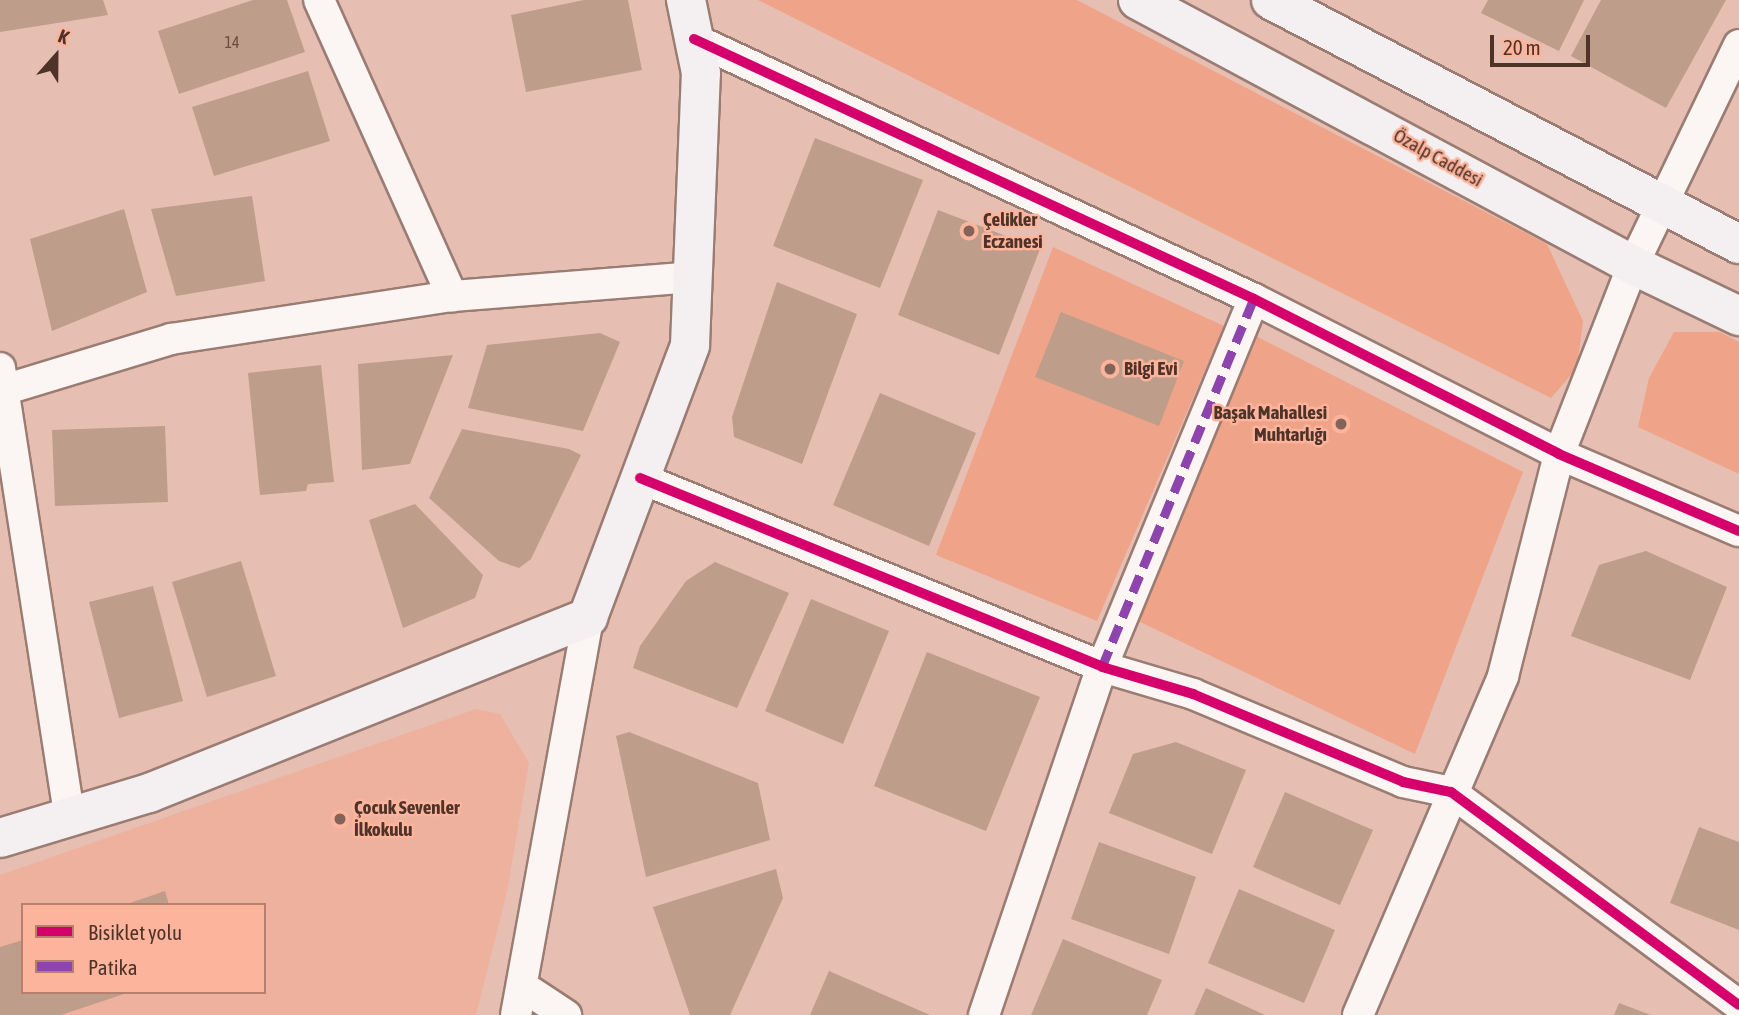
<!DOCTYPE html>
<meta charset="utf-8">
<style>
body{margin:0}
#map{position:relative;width:1739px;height:1015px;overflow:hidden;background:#e6bfb2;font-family:"Asap Condensed",sans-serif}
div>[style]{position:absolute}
.built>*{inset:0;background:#eeb19d}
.green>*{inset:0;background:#efa489}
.building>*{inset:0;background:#be9d8a}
.roads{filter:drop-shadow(2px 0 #9a7c73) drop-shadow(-2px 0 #9a7c73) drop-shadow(0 2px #9a7c73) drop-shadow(0 -2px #9a7c73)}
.street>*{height:30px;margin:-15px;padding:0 15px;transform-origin:15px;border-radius:15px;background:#fbf5f3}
.secondary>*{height:38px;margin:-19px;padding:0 19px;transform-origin:19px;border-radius:19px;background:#f4eff0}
.quiet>*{height:9px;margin-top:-4.5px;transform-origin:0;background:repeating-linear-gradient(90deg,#8e44ad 0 18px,transparent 0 27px)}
.cycleway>*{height:10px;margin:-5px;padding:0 5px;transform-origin:5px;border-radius:5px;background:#d6006c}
.dots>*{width:19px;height:19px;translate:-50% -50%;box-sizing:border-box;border:4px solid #fcb49c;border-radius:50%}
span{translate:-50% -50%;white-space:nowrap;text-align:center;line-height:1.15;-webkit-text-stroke:5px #fcb49c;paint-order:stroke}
.number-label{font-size:16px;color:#6b4d40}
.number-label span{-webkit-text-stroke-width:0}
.street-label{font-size:19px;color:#4f3228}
.poi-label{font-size:19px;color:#4f3228;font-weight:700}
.left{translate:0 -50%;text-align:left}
.right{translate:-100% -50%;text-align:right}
.legend{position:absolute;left:21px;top:903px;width:245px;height:91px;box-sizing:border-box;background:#fcb49c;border:2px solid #b7806e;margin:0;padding:9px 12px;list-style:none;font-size:21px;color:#4f3228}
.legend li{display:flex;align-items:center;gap:14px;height:35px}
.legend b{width:35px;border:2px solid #b7806e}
.north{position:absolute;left:21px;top:21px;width:70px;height:70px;-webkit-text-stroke:5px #fcb49c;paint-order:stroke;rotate:21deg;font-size:19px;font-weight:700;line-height:28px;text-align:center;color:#4f3228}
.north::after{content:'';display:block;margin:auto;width:24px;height:32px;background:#4f3228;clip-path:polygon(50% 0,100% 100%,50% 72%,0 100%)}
.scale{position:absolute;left:1490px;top:35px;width:100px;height:32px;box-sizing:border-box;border:4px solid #4f3228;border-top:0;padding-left:9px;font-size:21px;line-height:24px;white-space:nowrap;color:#4f3228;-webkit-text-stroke:5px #fcb49c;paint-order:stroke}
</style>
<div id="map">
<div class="built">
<div style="clip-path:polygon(evenodd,476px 709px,500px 714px,529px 763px,507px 892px,476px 1015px,0 1015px,0 875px,476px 709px,23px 905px,264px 905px,264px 992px,23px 992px,23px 905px)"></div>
</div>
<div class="green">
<div style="clip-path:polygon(758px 0,1077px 0,1547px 244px,1583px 321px,1577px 368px,1551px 398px)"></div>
<div style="clip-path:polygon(1053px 247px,1224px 326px,1097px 621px,936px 555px)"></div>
<div style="clip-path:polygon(1674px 332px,1720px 332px,1739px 342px,1739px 474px,1638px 427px,1649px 378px)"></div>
<div style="clip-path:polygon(1256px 336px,1523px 472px,1415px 754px,1138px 621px)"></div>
</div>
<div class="building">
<div style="clip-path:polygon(0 0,103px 0,108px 15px,0 32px)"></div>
<div style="clip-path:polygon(253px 0,287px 0,305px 52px,179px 94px,158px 31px)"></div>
<div style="clip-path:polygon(584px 0,628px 0,642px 70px,526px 92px,511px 15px)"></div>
<div style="clip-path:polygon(1488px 0,1584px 0,1559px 51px,1481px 13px)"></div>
<div style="clip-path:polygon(1601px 0,1726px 0,1666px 108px,1571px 56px)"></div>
<div style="clip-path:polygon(308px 71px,330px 141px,214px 176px,192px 107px)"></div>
<div style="clip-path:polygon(815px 138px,923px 180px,880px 288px,773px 246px)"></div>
<div style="clip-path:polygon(252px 196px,265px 281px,176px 296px,151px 209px)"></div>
<div style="clip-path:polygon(124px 209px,147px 292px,52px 331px,30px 239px)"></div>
<div style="clip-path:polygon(938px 210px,1040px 249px,999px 355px,898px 315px)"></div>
<div style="clip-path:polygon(777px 282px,857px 314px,802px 464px,734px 437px,732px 417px)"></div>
<div style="clip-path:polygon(1061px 312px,1184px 361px,1159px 426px,1035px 377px)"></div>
<div style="clip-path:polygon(600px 333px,620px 342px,583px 431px,468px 408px,487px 345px)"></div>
<div style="clip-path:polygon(453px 355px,410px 464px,362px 470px,358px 364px)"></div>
<div style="clip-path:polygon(321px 365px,334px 482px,308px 484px,306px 491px,260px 495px,248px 373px)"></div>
<div style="clip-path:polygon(880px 393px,976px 433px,929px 546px,833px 505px)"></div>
<div style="clip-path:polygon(165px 426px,168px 502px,55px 506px,52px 430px)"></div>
<div style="clip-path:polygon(462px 429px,569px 449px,581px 455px,531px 559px,519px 568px,499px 561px,429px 498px)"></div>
<div style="clip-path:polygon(415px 504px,483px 575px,475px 598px,403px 628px,369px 520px)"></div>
<div style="clip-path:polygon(1646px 551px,1727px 587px,1690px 680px,1571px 636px,1599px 565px)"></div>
<div style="clip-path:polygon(241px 561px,276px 676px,207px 697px,172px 582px)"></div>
<div style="clip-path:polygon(715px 562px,789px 593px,737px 708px,633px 668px,640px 646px,686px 581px)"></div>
<div style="clip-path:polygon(153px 586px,183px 701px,119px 718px,89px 602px)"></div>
<div style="clip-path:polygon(811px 599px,889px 631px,843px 744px,765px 711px)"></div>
<div style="clip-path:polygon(927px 652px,1040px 697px,986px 831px,874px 786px)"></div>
<div style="clip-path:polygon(629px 732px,758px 783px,770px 840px,646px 877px,616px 736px)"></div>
<div style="clip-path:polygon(1176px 742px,1246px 770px,1212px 854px,1109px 813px,1133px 754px)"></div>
<div style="clip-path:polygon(1285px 792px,1373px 830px,1340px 905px,1253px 867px)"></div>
<div style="clip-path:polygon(1699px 827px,1739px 842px,1739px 930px,1670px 903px)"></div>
<div style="clip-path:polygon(1099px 842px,1196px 877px,1169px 954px,1071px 919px)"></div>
<div style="clip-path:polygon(776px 869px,783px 898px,730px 1015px,690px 1015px,653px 907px)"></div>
<div style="clip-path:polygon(1239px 889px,1335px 930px,1304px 1003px,1208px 963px)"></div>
<div style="clip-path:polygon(165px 891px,169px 905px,127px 905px,127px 904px)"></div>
<div style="clip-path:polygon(1063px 939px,1162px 980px,1147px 1015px,1031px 1015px)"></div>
<div style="clip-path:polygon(23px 940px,23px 992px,127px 993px,61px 1015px,0 1015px,0 947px)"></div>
<div style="clip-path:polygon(829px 971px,930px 1015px,810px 1015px)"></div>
<div style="clip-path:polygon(1206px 988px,1265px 1015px,1194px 1015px)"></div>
<div style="clip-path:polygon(1619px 1003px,1651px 1015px,1614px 1015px)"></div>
</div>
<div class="roads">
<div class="street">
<div style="left:319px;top:0;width:325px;rotate:65.8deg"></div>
<div style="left:694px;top:39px;width:617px;rotate:24.9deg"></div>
<div style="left:1254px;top:299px;width:342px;rotate:26.9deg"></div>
<div style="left:1559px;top:454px;width:196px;rotate:23.2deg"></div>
<div style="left:0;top:368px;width:455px;rotate:81.2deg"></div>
<div style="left:0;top:391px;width:179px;rotate:-16.9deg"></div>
<div style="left:171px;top:339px;width:284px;rotate:-8.7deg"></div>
<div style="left:452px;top:296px;width:242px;rotate:-4.5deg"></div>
<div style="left:640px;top:478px;width:499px;rotate:22.2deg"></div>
<div style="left:1102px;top:667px;width:95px;rotate:16.5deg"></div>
<div style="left:1193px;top:694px;width:228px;rotate:22.7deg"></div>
<div style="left:1403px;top:782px;width:49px;rotate:11.8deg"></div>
<div style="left:1451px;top:792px;width:358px;rotate:36.5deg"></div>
<div style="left:522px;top:986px;width:53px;rotate:33.4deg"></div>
<div style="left:516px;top:1015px;width:404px;rotate:-79.7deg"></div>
<div style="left:984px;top:1015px;width:367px;rotate:-71.3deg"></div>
<div style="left:1102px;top:667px;width:398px;rotate:-67.6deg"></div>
<div style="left:1358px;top:1015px;width:369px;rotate:-66.8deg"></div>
<div style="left:1503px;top:676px;width:229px;rotate:-75.8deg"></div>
<div style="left:1559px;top:454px;width:203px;rotate:-68.6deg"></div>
<div style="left:1633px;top:265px;width:244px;rotate:-64.3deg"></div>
</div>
<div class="secondary">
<div style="left:1138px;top:0;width:561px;rotate:28.16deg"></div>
<div style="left:1633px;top:265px;width:118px;rotate:25.7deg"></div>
<div style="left:1271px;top:0;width:528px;rotate:27.54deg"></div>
<div style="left:0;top:838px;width:156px;rotate:-16.8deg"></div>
<div style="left:149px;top:793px;width:473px;rotate:-21.8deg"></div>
<div style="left:588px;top:617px;width:290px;rotate:-69.4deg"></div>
<div style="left:690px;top:345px;width:272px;rotate:-87.7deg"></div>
<div style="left:701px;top:73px;width:75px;rotate:-101.6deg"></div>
</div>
</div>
<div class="quiet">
<div style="left:1102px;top:667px;width:398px;rotate:-67.6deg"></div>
</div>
<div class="cycleway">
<div style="left:694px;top:39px;width:617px;rotate:24.9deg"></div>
<div style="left:1254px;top:299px;width:342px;rotate:26.9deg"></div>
<div style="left:1559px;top:454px;width:196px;rotate:23.2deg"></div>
<div style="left:640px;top:478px;width:499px;rotate:22.2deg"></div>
<div style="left:1102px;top:667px;width:95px;rotate:16.5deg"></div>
<div style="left:1193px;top:694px;width:228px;rotate:22.7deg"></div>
<div style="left:1403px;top:782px;width:49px;rotate:11.8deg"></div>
<div style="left:1451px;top:792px;width:358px;rotate:36.5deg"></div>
</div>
<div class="dots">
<div style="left:969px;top:231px;background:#846358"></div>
<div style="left:1110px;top:369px;background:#846358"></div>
<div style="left:1341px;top:424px;background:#846358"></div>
<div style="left:340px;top:819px;background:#846358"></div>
</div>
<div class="number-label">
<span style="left:232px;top:42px">14</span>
</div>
<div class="street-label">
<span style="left:1438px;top:158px;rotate:29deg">Özalp Caddesi</span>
</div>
<div class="poi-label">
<span class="left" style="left:983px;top:231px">Çelikler<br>Eczanesi</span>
<span class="left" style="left:1124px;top:369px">Bilgi Evi</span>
<span class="right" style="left:1327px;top:424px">Başak Mahallesi<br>Muhtarlığı</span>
<span class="left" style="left:354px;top:819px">Çocuk Sevenler<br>İlkokulu</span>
</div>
<ul class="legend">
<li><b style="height:9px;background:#d6006c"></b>Bisiklet yolu</li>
<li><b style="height:9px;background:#8e44ad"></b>Patika</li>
</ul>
<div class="north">K</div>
<div class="scale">20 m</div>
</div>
